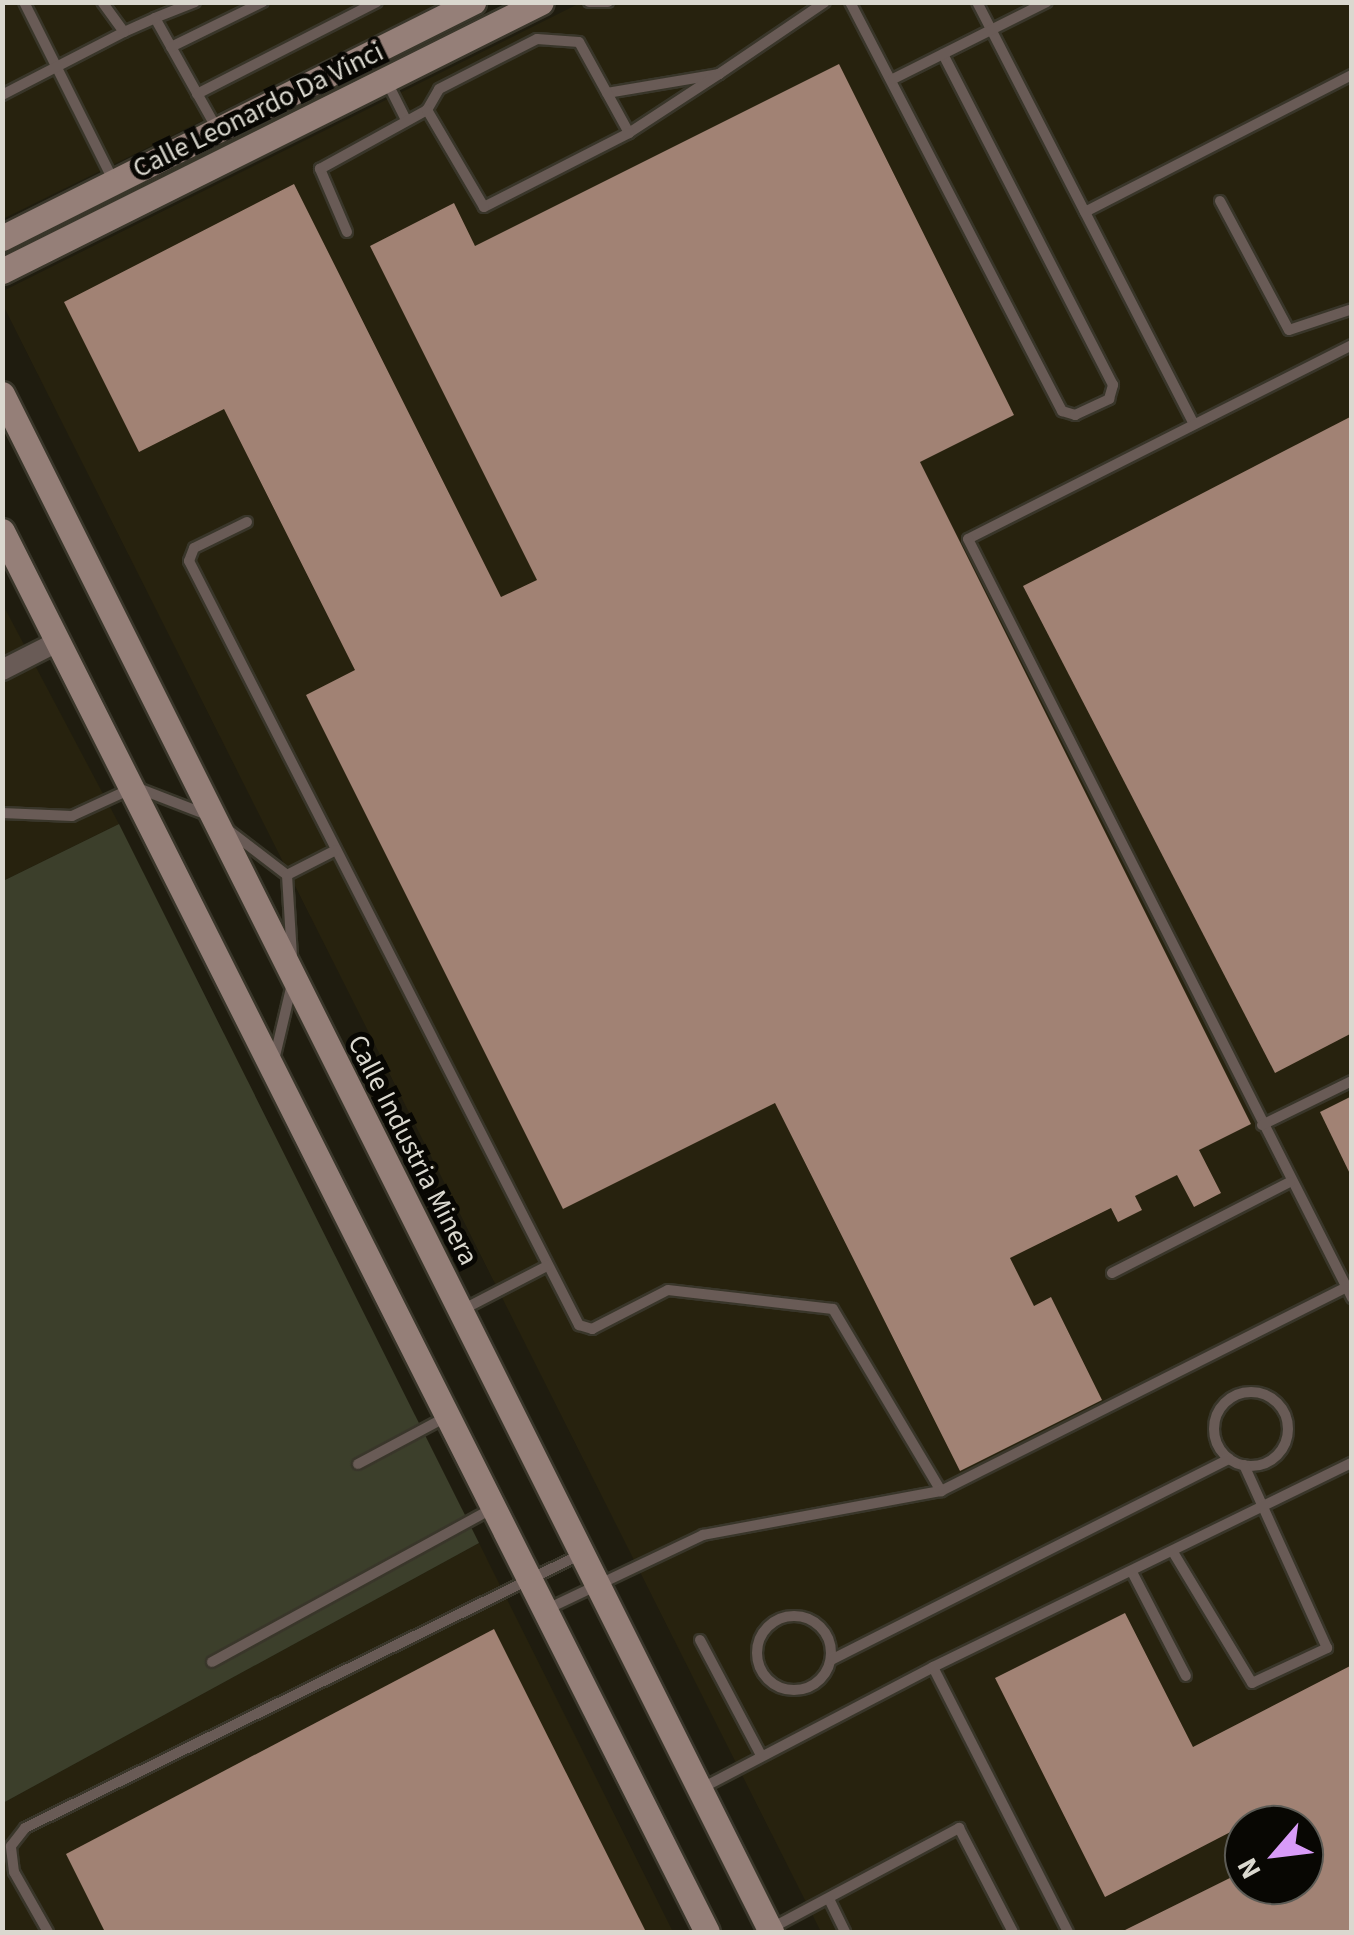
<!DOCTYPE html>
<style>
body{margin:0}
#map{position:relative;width:1354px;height:1935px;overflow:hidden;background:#1f1c0f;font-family:"Source Sans 3",sans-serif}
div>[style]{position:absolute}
.built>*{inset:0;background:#27220e}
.green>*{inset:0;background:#3c3f2b}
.building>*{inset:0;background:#a18274}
.roads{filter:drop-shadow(2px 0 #39362a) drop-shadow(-2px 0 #39362a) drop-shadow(0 2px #39362a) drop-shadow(0 -2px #39362a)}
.service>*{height:10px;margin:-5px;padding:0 5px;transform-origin:5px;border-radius:5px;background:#695b56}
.service>.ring{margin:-5px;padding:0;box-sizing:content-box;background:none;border:10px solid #695b56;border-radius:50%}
.minor>*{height:20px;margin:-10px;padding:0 10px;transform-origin:10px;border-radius:10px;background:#695b56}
.secondary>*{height:25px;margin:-12.5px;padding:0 12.5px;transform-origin:12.5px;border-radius:12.5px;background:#957f78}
span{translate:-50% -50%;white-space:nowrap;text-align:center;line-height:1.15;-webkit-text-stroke:10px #080703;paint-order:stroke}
.street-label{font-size:28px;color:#dad8cf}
.frame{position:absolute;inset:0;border:5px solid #dad8cf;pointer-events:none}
.north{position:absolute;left:1224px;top:1805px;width:100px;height:100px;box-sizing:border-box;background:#080703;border:2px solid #5c5b55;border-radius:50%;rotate:242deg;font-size:28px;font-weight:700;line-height:40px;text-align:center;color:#dad8cf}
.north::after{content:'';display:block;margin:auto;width:35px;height:45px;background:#d89bf8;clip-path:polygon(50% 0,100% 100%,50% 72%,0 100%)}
</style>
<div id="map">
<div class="built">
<div style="clip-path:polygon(3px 3px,441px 3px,3px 219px)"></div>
<div style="clip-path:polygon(evenodd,580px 3px,1351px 3px,1351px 1932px,821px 1932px,3px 305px,3px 291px,580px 3px,1244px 1825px,1304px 1825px,1304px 1885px,1244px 1885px,1244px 1825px)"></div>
<div style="clip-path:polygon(2px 603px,119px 824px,3px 881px,2px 881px)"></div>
<div style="clip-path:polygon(479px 1543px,673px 1932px,3px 1932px,3px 1803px)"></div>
</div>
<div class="green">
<div style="clip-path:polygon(119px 824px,479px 1543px,3px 1803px,3px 881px)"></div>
</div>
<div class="building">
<div style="clip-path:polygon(839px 64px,1014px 415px,920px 462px,1251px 1124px,1199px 1150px,1221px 1193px,1194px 1207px,1177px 1175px,1135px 1196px,1142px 1210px,1118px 1222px,1111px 1208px,1010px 1258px,1034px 1306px,1051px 1297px,1102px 1400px,960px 1471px,775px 1103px,563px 1209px,306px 695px,355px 670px,224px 409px,139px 452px,64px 302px,294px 184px,501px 597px,537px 580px,370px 246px,454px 203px,475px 246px)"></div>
<div style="clip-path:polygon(1352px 416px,1352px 1033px,1275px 1073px,1023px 586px)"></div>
<div style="clip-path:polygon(1352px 1096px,1352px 1178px,1320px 1112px)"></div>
<div style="clip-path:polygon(1125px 1613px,1193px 1747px,1352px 1665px,1352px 1932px,1121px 1932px,1244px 1871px,1244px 1885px,1304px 1885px,1304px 1825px,1244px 1825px,1105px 1897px,995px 1678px)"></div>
<div style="clip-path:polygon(494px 1629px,646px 1932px,105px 1932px,66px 1854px)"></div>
</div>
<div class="roads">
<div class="service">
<div style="left:24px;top:2px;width:201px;rotate:63.4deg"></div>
<div style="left:195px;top:2px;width:43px;rotate:158.2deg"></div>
<div style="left:155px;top:18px;width:125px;rotate:60.8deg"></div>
<div style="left:589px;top:2px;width:19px"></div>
<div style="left:850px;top:2px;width:461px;rotate:62.6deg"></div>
<div style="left:1062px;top:411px;width:14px;rotate:17deg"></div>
<div style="left:1075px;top:415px;width:38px;rotate:-25deg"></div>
<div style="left:1109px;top:399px;width:15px;rotate:-74deg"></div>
<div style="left:1113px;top:385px;width:372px;rotate:-117.2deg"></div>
<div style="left:977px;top:2px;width:473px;rotate:62.8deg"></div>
<div style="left:124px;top:32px;width:34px;rotate:-24deg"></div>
<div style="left:171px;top:47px;width:102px;rotate:-26.1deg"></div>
<div style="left:719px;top:74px;width:128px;rotate:-34.2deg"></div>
<div style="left:893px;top:79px;width:172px;rotate:-26.6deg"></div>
<div style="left:387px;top:82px;width:42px;rotate:63.4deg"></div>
<div style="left:607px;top:93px;width:114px;rotate:-9.6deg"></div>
<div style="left:719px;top:74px;width:108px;rotate:146.8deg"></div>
<div style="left:197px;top:94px;width:202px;rotate:-27.1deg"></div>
<div style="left:2px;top:95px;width:137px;rotate:-27.3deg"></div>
<div style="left:124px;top:32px;width:37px;rotate:-126deg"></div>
<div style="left:1220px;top:201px;width:146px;rotate:61.9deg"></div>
<div style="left:1289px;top:330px;width:66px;rotate:-18.4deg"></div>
<div style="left:1085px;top:212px;width:300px;rotate:-27.2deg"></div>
<div style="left:347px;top:232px;width:69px;rotate:-113.2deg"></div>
<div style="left:320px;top:169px;width:122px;rotate:-28.9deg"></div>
<div style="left:427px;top:110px;width:24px;rotate:-60deg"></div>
<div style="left:439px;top:89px;width:110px;rotate:-27deg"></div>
<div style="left:537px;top:39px;width:42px;rotate:4.1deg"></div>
<div style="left:579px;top:42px;width:104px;rotate:61.2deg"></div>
<div style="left:629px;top:133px;width:163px;rotate:153deg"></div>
<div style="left:484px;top:207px;width:113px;rotate:-120.4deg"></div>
<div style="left:1352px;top:345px;width:430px;rotate:153.2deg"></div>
<div style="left:968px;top:539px;width:851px;rotate:63.16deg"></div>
<div style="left:247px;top:522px;width:59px;rotate:153.9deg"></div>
<div style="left:194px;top:548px;width:14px;rotate:111deg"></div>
<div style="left:189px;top:561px;width:858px;rotate:62.96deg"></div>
<div style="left:579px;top:1325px;width:14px;rotate:17deg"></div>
<div style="left:592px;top:1329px;width:85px;rotate:-27.2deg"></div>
<div style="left:668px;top:1290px;width:166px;rotate:6.6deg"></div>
<div style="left:833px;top:1309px;width:212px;rotate:59.3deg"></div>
<div style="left:2px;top:813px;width:70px;rotate:2.5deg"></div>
<div style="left:72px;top:816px;width:69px;rotate:-24.7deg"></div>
<div style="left:135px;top:787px;width:75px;rotate:21.1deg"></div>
<div style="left:227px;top:829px;width:76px;rotate:37.5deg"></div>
<div style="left:287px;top:875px;width:82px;rotate:86.5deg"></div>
<div style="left:287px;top:875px;width:55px;rotate:-27deg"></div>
<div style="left:274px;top:1060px;width:78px;rotate:-76.7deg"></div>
<div style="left:1262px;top:1125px;width:100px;rotate:-26.1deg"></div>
<div style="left:1112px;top:1273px;width:200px;rotate:-27.1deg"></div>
<div style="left:462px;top:1310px;width:96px;rotate:-27.4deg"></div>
<div class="ring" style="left:1214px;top:1392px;width:64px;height:64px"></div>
<div style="left:358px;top:1464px;width:102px;rotate:-28.1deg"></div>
<div style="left:1173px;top:1552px;width:153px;rotate:58.9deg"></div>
<div style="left:1252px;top:1683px;width:83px;rotate:-25deg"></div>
<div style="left:1327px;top:1648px;width:201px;rotate:-114.4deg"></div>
<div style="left:1132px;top:1572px;width:117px;rotate:62.6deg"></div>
<div style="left:547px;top:1609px;width:173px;rotate:-25.4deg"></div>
<div style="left:703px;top:1535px;width:242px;rotate:-10.5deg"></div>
<div style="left:941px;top:1491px;width:452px;rotate:-26.7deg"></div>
<div class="ring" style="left:757px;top:1616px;width:64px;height:64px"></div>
<div style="left:700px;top:1640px;width:130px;rotate:62.1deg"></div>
<div style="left:831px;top:1660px;width:446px;rotate:-26.8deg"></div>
<div style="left:212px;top:1662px;width:319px;rotate:-28.7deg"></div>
<div style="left:702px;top:1788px;width:261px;rotate:-27.6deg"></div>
<div style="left:829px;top:1899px;width:37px;rotate:64deg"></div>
<div style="left:768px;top:1930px;width:217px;rotate:-28.1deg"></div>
<div style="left:959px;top:1828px;width:117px;rotate:62.6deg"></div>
<div style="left:48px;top:1932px;width:69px;rotate:-119.5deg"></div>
<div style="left:14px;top:1872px;width:26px;rotate:-97deg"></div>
<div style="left:11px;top:1846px;width:23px;rotate:-52deg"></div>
<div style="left:25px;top:1828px;width:620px;rotate:-26.23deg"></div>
<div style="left:1068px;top:1932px;width:297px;rotate:-117deg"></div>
<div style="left:933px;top:1667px;width:466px;rotate:-26deg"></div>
</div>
<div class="minor">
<div style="left:2px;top:670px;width:62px;rotate:-27deg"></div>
</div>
<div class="secondary">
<div style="left:2px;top:238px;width:527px;rotate:-26.61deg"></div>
<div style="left:2px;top:271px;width:602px;rotate:-26.52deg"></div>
<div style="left:2px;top:394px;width:1720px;rotate:63.43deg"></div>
<div style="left:2px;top:531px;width:1568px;rotate:63.29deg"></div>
</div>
</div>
<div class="street-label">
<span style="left:258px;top:110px;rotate:-26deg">Calle Leonardo Da Vinci</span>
<span style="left:413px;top:1150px;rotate:63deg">Calle Industria Minera</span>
</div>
<div class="frame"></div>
<div class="north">N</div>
</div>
